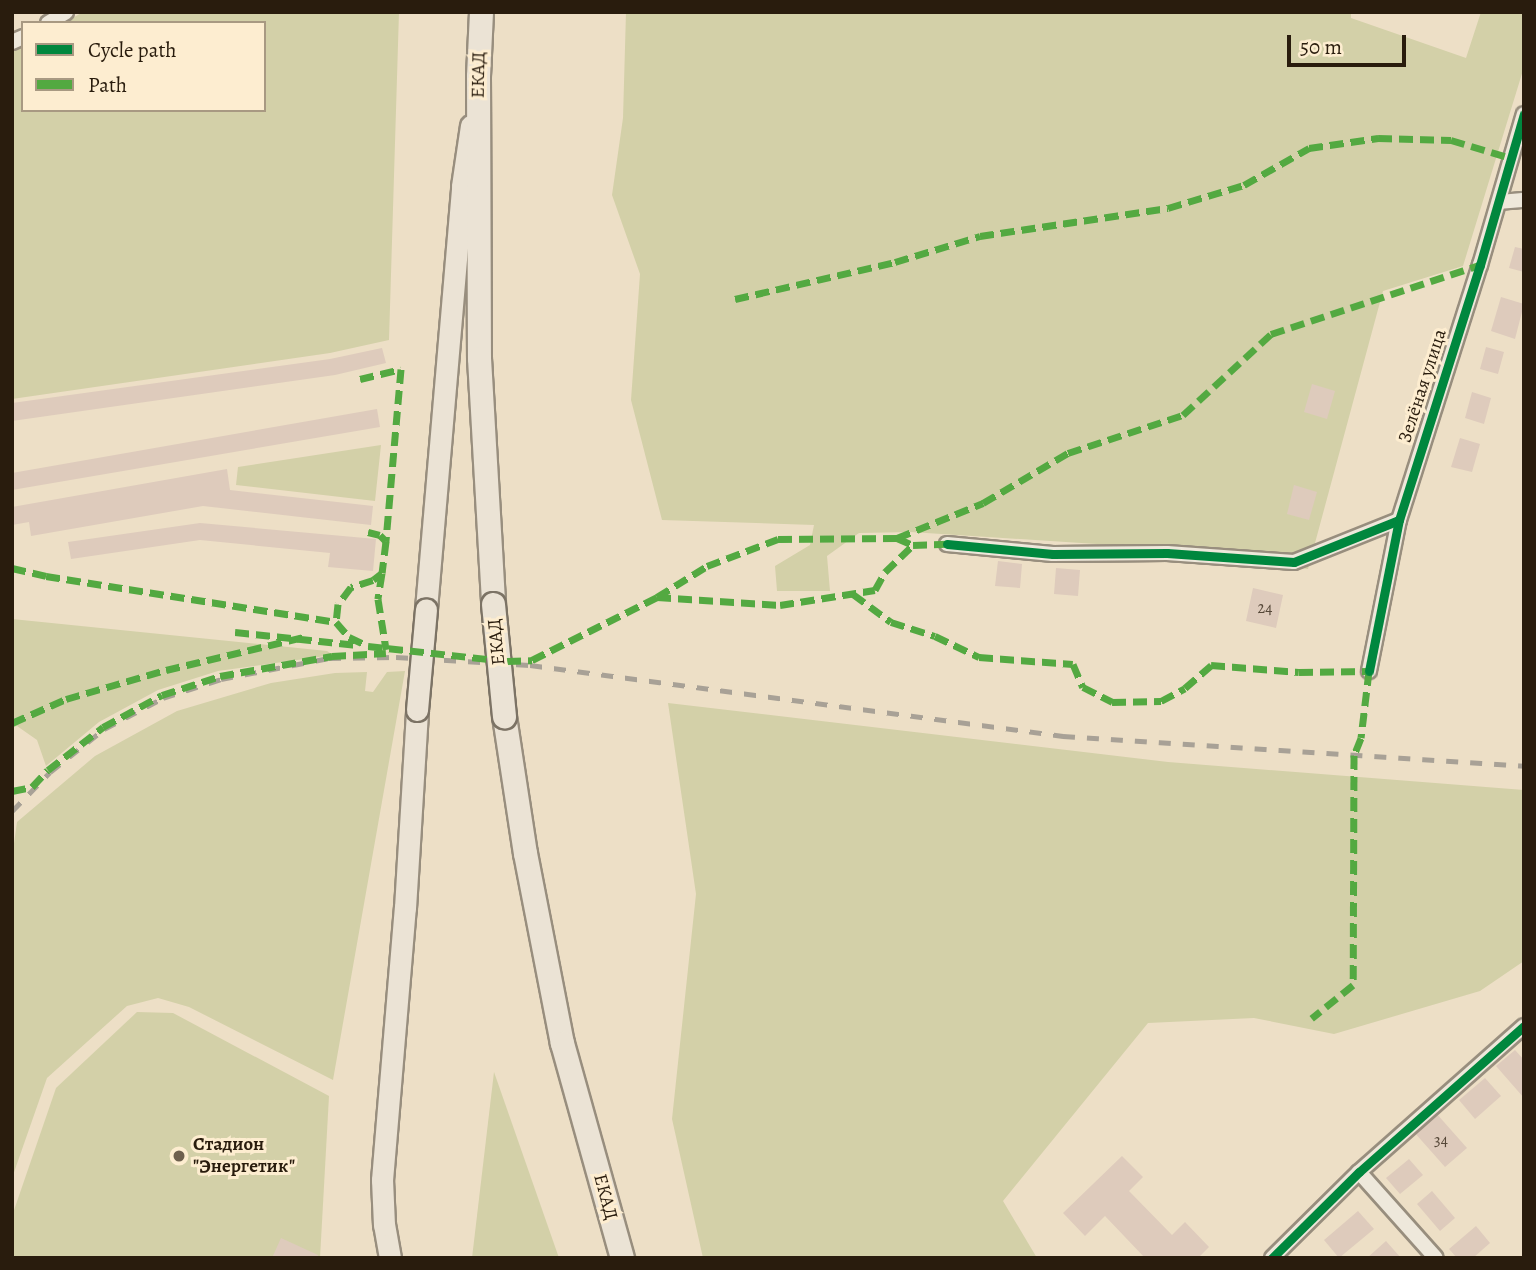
<!DOCTYPE html>
<meta charset="utf-8">
<style>
body{margin:0}
#map{position:relative;width:1536px;height:1270px;overflow:hidden;background:#eddfc6;font-family:Alegreya,serif}
div>[style]{position:absolute}
.green>*{inset:0;background:#d3d0a8}
.building>*{inset:0;background:#decbbc}
.roads{filter:drop-shadow(2px 0 #988e7e) drop-shadow(-2px 0 #988e7e) drop-shadow(0 2px #988e7e) drop-shadow(0 -2px #988e7e)}
.minor>*{height:14px;margin:-7px;padding:0 7px;transform-origin:7px;border-radius:7px;background:#eee8db}
.primary>*{height:21px;margin:-10.5px;padding:0 10.5px;transform-origin:10.5px;border-radius:10.5px;background:#ebe3d5}
.trunk>*{height:23px;margin:-11.5px;padding:0 11.5px;transform-origin:11.5px;border-radius:11.5px;background:#ebe3d5}
.rail>*{height:4.5px;margin-top:-2.25px;transform-origin:0;background:repeating-linear-gradient(90deg,#a8a196 0 12px,transparent 0 24px)}
.bridges{filter:drop-shadow(2px 0 #7c7365) drop-shadow(-2px 0 #7c7365) drop-shadow(0 2px #7c7365) drop-shadow(0 -2px #7c7365)}
.primary-bridge>*{height:21px;margin:-10.5px;padding:0 10.5px;transform-origin:10.5px;border-radius:10.5px;background:#ebe3d5}
.trunk-bridge>*{height:23px;margin:-11.5px;padding:0 11.5px;transform-origin:11.5px;border-radius:11.5px;background:#ebe3d5}
.quiet>*{height:7px;margin-top:-3.5px;transform-origin:0;background:repeating-linear-gradient(90deg,#53a941 0 14px,transparent 0 21px)}
.cycleway>*{height:9px;margin:-4.5px;padding:0 4.5px;transform-origin:4.5px;border-radius:4.5px;background:#00873e}
.dots>*{width:19px;height:19px;translate:-50% -50%;box-sizing:border-box;border:4px solid #fdedd0;border-radius:50%}
span{translate:-50% -50%;white-space:nowrap;text-align:center;line-height:1.15;-webkit-text-stroke:6px #fdedd0;paint-order:stroke}
.number-label{font-size:16px;color:#564839}
.number-label span{-webkit-text-stroke-width:0}
.street-label{font-size:19px;color:#291c0d}
.poi-label{font-size:19px;color:#291c0d;font-weight:700}
.left{translate:0 -50%;text-align:left}
.frame{position:absolute;inset:0;border:14px solid #291c0d;pointer-events:none}
.legend{position:absolute;left:21px;top:21px;width:245px;height:91px;box-sizing:border-box;background:#fdedd0;border:2px solid #a89982;margin:0;padding:9px 12px;list-style:none;font-size:21px;color:#291c0d}
.legend li{display:flex;align-items:center;gap:14px;height:35px}
.legend b{width:35px;border:2px solid #a89982}
.scale{position:absolute;left:1287px;top:35px;width:119px;height:32px;box-sizing:border-box;border:4px solid #291c0d;border-top:0;padding-left:9px;font-size:21px;line-height:24px;white-space:nowrap;color:#291c0d;-webkit-text-stroke:5px #fdedd0;paint-order:stroke}
</style>
<div id="map">
<div class="green">
<div style="clip-path:polygon(83px 12px,399px 12px,389px 340px,330px 353px,12px 399px,12px 52px,23px 46px,23px 110px,264px 110px,264px 23px,64px 23px)"></div>
<div style="clip-path:polygon(626px 12px,1351px 12px,1351px 18px,1466px 58px,1481px 12px,1524px 12px,1524px 67px,1463px 266px,1383px 291px,1308px 569px,1158px 548px,911px 532px,859px 533px,827px 556px,830px 591px,777px 591px,775px 566px,810px 545px,814px 525px,662px 520px,631px 400px,640px 274px,612px 195px,623px 118px)"></div>
<div style="clip-path:polygon(381px 445px,375px 501px,236px 485px,238px 467px)"></div>
<div style="clip-path:polygon(12px 619px,327px 651px,333px 655px,218px 671px,158px 690px,99px 722px,46px 766px,37px 740px,17px 726px,12px 728px)"></div>
<div style="clip-path:polygon(405px 671px,333px 1080px,189px 1007px,158px 998px,127px 1006px,47px 1078px,12px 1178px,12px 858px,17px 822px,95px 756px,177px 711px,271px 683px,335px 673px,367px 672px,365px 691px,373px 692px,387px 672px)"></div>
<div style="clip-path:polygon(668px 703px,1168px 762px,1524px 790px,1524px 961px,1480px 991px,1334px 1034px,1254px 1018px,1148px 1023px,1003px 1201px,1037px 1258px,703px 1258px,672px 1119px,696px 894px)"></div>
<div style="clip-path:polygon(137px 1012px,173px 1013px,329px 1096px,320px 1258px,12px 1258px,12px 1216px,56px 1088px)"></div>
<div style="clip-path:polygon(494px 1072px,559px 1258px,472px 1258px)"></div>
</div>
<div class="building">
<div style="clip-path:polygon(1515px 247px,1524px 249px,1524px 272px,1509px 268px)"></div>
<div style="clip-path:polygon(1501px 297px,1524px 304px,1515px 339px,1491px 331px)"></div>
<div style="clip-path:polygon(1486px 347px,1504px 352px,1498px 374px,1480px 369px)"></div>
<div style="clip-path:polygon(382px 348px,386px 363px,335px 375px,12px 421px,12px 403px,330px 359px)"></div>
<div style="clip-path:polygon(1312px 384px,1335px 391px,1327px 419px,1304px 412px)"></div>
<div style="clip-path:polygon(1472px 392px,1491px 398px,1484px 424px,1465px 418px)"></div>
<div style="clip-path:polygon(377px 409px,380px 427px,12px 490px,12px 473px)"></div>
<div style="clip-path:polygon(1460px 438px,1480px 444px,1472px 472px,1451px 467px)"></div>
<div style="clip-path:polygon(227px 469px,230px 490px,373px 506px,371px 525px,203px 506px,31px 536px,29px 522px,12px 525px,12px 507px)"></div>
<div style="clip-path:polygon(1294px 485px,1317px 492px,1309px 520px,1287px 514px)"></div>
<div style="clip-path:polygon(200px 523px,376px 539px,373px 571px,328px 567px,330px 553px,200px 540px,71px 559px,68px 542px)"></div>
<div style="clip-path:polygon(998px 561px,1022px 564px,1020px 588px,995px 586px)"></div>
<div style="clip-path:polygon(1056px 568px,1080px 570px,1078px 596px,1054px 594px)"></div>
<div style="clip-path:polygon(1253px 588px,1283px 595px,1276px 628px,1246px 621px)"></div>
<div style="clip-path:polygon(1515px 1050px,1524px 1060px,1524px 1098px,1496px 1066px)"></div>
<div style="clip-path:polygon(1485px 1078px,1501px 1096px,1475px 1119px,1459px 1100px)"></div>
<div style="clip-path:polygon(1436px 1113px,1467px 1148px,1445px 1167px,1414px 1132px)"></div>
<div style="clip-path:polygon(1122px 1156px,1143px 1177px,1129px 1191px,1172px 1235px,1185px 1222px,1209px 1247px,1198px 1258px,1145px 1258px,1105px 1216px,1085px 1236px,1063px 1213px)"></div>
<div style="clip-path:polygon(1409px 1159px,1423px 1175px,1400px 1194px,1386px 1178px)"></div>
<div style="clip-path:polygon(1432px 1191px,1455px 1218px,1440px 1231px,1417px 1204px)"></div>
<div style="clip-path:polygon(1358px 1211px,1374px 1229px,1339px 1258px,1324px 1240px)"></div>
<div style="clip-path:polygon(1476px 1226px,1490px 1243px,1473px 1258px,1457px 1258px,1449px 1249px)"></div>
<div style="clip-path:polygon(281px 1238px,318px 1255px,317px 1258px,272px 1258px)"></div>
<div style="clip-path:polygon(1386px 1241px,1401px 1258px,1367px 1258px)"></div>
</div>
<div class="roads">
<div class="minor">
<div style="left:48px;top:23px;width:21px;rotate:-31deg"></div>
<div style="left:12px;top:42px;width:12px;rotate:-24deg"></div>
<div style="left:1499px;top:202px;width:25px;rotate:-5deg"></div>
<div style="left:947px;top:544px;width:106px;rotate:5.4deg"></div>
<div style="left:1053px;top:554px;width:114px;rotate:-0.5deg"></div>
<div style="left:1167px;top:553px;width:127px;rotate:4.1deg"></div>
<div style="left:1294px;top:562px;width:113px;rotate:-21.8deg"></div>
<div style="left:1369px;top:671px;width:154px;rotate:-78.8deg"></div>
<div style="left:1399px;top:520px;width:268px;rotate:-72.4deg"></div>
<div style="left:1480px;top:265px;width:157px;rotate:-73.8deg"></div>
<div style="left:1359px;top:1172px;width:115px;rotate:48.2deg"></div>
<div style="left:1272px;top:1258px;width:122px;rotate:-44.7deg"></div>
<div style="left:1359px;top:1172px;width:220px;rotate:-41.5deg"></div>
</div>
<div class="primary">
<div style="left:426px;top:609px;width:425px;rotate:-85.1deg"></div>
<div style="left:462px;top:186px;width:61px;rotate:-81.5deg"></div>
<div style="left:390px;top:1258px;width:34px;rotate:-100deg"></div>
<div style="left:384px;top:1225px;width:45px;rotate:-92.5deg"></div>
<div style="left:382px;top:1180px;width:273px;rotate:-85.2deg"></div>
<div style="left:405px;top:908px;width:198px;rotate:-86.5deg"></div>
</div>
<div class="trunk">
<div style="left:481px;top:12px;width:64px;rotate:92.7deg"></div>
<div style="left:478px;top:76px;width:282px;rotate:89.8deg"></div>
<div style="left:479px;top:358px;width:246px;rotate:86.7deg"></div>
<div style="left:504px;top:716px;width:139px;rotate:81.3deg"></div>
<div style="left:525px;top:853px;width:194px;rotate:79deg"></div>
<div style="left:562px;top:1043px;width:223px;rotate:74.4deg"></div>
</div>
</div>
<div class="rail">
<div style="left:12px;top:811px;width:54px;rotate:-45.7deg"></div>
<div style="left:50px;top:772px;width:69px;rotate:-38.5deg"></div>
<div style="left:104px;top:729px;width:67px;rotate:-27.7deg"></div>
<div style="left:163px;top:698px;width:61px;rotate:-18.1deg"></div>
<div style="left:221px;top:679px;width:110px;rotate:-11deg"></div>
<div style="left:329px;top:658px;width:67px;rotate:-0.9deg"></div>
<div style="left:396px;top:657px;width:134px;rotate:3.4deg"></div>
<div style="left:530px;top:665px;width:538px;rotate:7.59deg"></div>
<div style="left:1063px;top:736px;width:462px;rotate:3.7deg"></div>
</div>
<div class="bridges">
<div class="primary-bridge">
<div style="left:417px;top:710px;width:101px;rotate:-84.9deg"></div>
</div>
<div class="trunk-bridge">
<div style="left:493px;top:604px;width:113px;rotate:84.4deg"></div>
</div>
</div>
<div class="quiet">
<div style="left:735px;top:299px;width:164px;rotate:-13deg"></div>
<div style="left:895px;top:262px;width:89px;rotate:-17deg"></div>
<div style="left:980px;top:236px;width:190px;rotate:-8.5deg"></div>
<div style="left:1168px;top:208px;width:79px;rotate:-16.8deg"></div>
<div style="left:1244px;top:185px;width:75px;rotate:-29.6deg"></div>
<div style="left:1309px;top:148px;width:70px;rotate:-8.2deg"></div>
<div style="left:1378px;top:138px;width:73px;rotate:1.6deg"></div>
<div style="left:1451px;top:140px;width:63px;rotate:16.7deg"></div>
<div style="left:360px;top:379px;width:42px;rotate:-13.7deg"></div>
<div style="left:401px;top:369px;width:173px;rotate:95deg"></div>
<div style="left:368px;top:532px;width:12px;rotate:14deg"></div>
<div style="left:380px;top:535px;width:8px;rotate:45deg"></div>
<div style="left:386px;top:541px;width:32px;rotate:97deg"></div>
<div style="left:382px;top:573px;width:11px;rotate:142deg"></div>
<div style="left:373px;top:580px;width:23px;rotate:162deg"></div>
<div style="left:351px;top:587px;width:21px;rotate:127deg"></div>
<div style="left:338px;top:604px;width:18px;rotate:96deg"></div>
<div style="left:336px;top:622px;width:20px;rotate:49deg"></div>
<div style="left:349px;top:637px;width:21px;rotate:25deg"></div>
<div style="left:368px;top:646px;width:140px;rotate:6.2deg"></div>
<div style="left:507px;top:661px;width:25px;rotate:-2deg"></div>
<div style="left:532px;top:660px;width:140px;rotate:-26.7deg"></div>
<div style="left:657px;top:597px;width:59px;rotate:-31.8deg"></div>
<div style="left:707px;top:566px;width:76px;rotate:-20.8deg"></div>
<div style="left:778px;top:539px;width:119px;rotate:-0.5deg"></div>
<div style="left:897px;top:538px;width:17px;rotate:24deg"></div>
<div style="left:913px;top:545px;width:34px;rotate:-2deg"></div>
<div style="left:897px;top:538px;width:93px;rotate:-22.1deg"></div>
<div style="left:983px;top:503px;width:99px;rotate:-30.5deg"></div>
<div style="left:1068px;top:453px;width:121px;rotate:-18.3deg"></div>
<div style="left:1183px;top:415px;width:120px;rotate:-42.6deg"></div>
<div style="left:1271px;top:334px;width:220px;rotate:-18.3deg"></div>
<div style="left:12px;top:568px;width:35px;rotate:13deg"></div>
<div style="left:46px;top:576px;width:294px;rotate:9deg"></div>
<div style="left:382px;top:573px;width:26px;rotate:99deg"></div>
<div style="left:378px;top:599px;width:51px;rotate:80.9deg"></div>
<div style="left:853px;top:594px;width:47px;rotate:36.4deg"></div>
<div style="left:891px;top:622px;width:46px;rotate:17.7deg"></div>
<div style="left:935px;top:636px;width:49px;rotate:25.5deg"></div>
<div style="left:979px;top:657px;width:94px;rotate:4.3deg"></div>
<div style="left:1073px;top:664px;width:25px;rotate:67deg"></div>
<div style="left:1083px;top:687px;width:33px;rotate:27deg"></div>
<div style="left:1112px;top:702px;width:49px;rotate:-1.2deg"></div>
<div style="left:1161px;top:701px;width:27px;rotate:-28deg"></div>
<div style="left:1185px;top:688px;width:35px;rotate:-41deg"></div>
<div style="left:1211px;top:665px;width:88px;rotate:4.5deg"></div>
<div style="left:1299px;top:672px;width:70px;rotate:-0.8deg"></div>
<div style="left:1369px;top:671px;width:67px;rotate:96.8deg"></div>
<div style="left:1361px;top:738px;width:18px;rotate:112deg"></div>
<div style="left:1354px;top:755px;width:230px;rotate:90.2deg"></div>
<div style="left:1353px;top:985px;width:53px;rotate:141.2deg"></div>
<div style="left:657px;top:597px;width:123px;rotate:3.7deg"></div>
<div style="left:780px;top:605px;width:96px;rotate:-9deg"></div>
<div style="left:875px;top:590px;width:21px;rotate:-61deg"></div>
<div style="left:885px;top:572px;width:39px;rotate:-44deg"></div>
<div style="left:235px;top:632px;width:123px;rotate:6.1deg"></div>
<div style="left:12px;top:723px;width:59px;rotate:-24deg"></div>
<div style="left:66px;top:699px;width:104px;rotate:-16.2deg"></div>
<div style="left:166px;top:670px;width:141px;rotate:-13.5deg"></div>
<div style="left:12px;top:791px;width:20px;rotate:-11deg"></div>
<div style="left:32px;top:787px;width:23px;rotate:-47deg"></div>
<div style="left:48px;top:770px;width:70px;rotate:-38deg"></div>
<div style="left:103px;top:727px;width:67px;rotate:-28.5deg"></div>
<div style="left:162px;top:695px;width:61px;rotate:-18.1deg"></div>
<div style="left:220px;top:676px;width:114px;rotate:-10.1deg"></div>
<div style="left:332px;top:656px;width:54px;rotate:-3.2deg"></div>
</div>
<div class="cycleway">
<div style="left:947px;top:544px;width:106px;rotate:5.4deg"></div>
<div style="left:1053px;top:554px;width:114px;rotate:-0.5deg"></div>
<div style="left:1167px;top:553px;width:127px;rotate:4.1deg"></div>
<div style="left:1294px;top:562px;width:113px;rotate:-21.8deg"></div>
<div style="left:1369px;top:671px;width:154px;rotate:-78.8deg"></div>
<div style="left:1399px;top:520px;width:268px;rotate:-72.4deg"></div>
<div style="left:1480px;top:265px;width:157px;rotate:-73.8deg"></div>
<div style="left:1272px;top:1258px;width:122px;rotate:-44.7deg"></div>
<div style="left:1359px;top:1172px;width:220px;rotate:-41.5deg"></div>
</div>
<div class="dots">
<div style="left:179px;top:1156px;background:#6e604e"></div>
</div>
<div class="number-label">
<span style="left:1265px;top:608px">24</span>
<span style="left:1441px;top:1140px">34</span>
</div>
<div class="street-label">
<span style="left:479px;top:75px;rotate:-89deg">ЕКАД</span>
<span style="left:1423px;top:386px;rotate:-72deg">Зелёная улица</span>
<span style="left:497px;top:642px;rotate:-96deg">ЕКАД</span>
<span style="left:605px;top:1197px;rotate:75deg">ЕКАД</span>
</div>
<div class="poi-label">
<span class="left" style="left:193px;top:1156px">Стадион<br>"Энергетик"</span>
</div>
<div class="frame"></div>
<ul class="legend">
<li><b style="height:9px;background:#00873e"></b>Cycle path</li>
<li><b style="height:9px;background:#53a941"></b>Path</li>
</ul>
<div class="scale">50 m</div>
</div>
